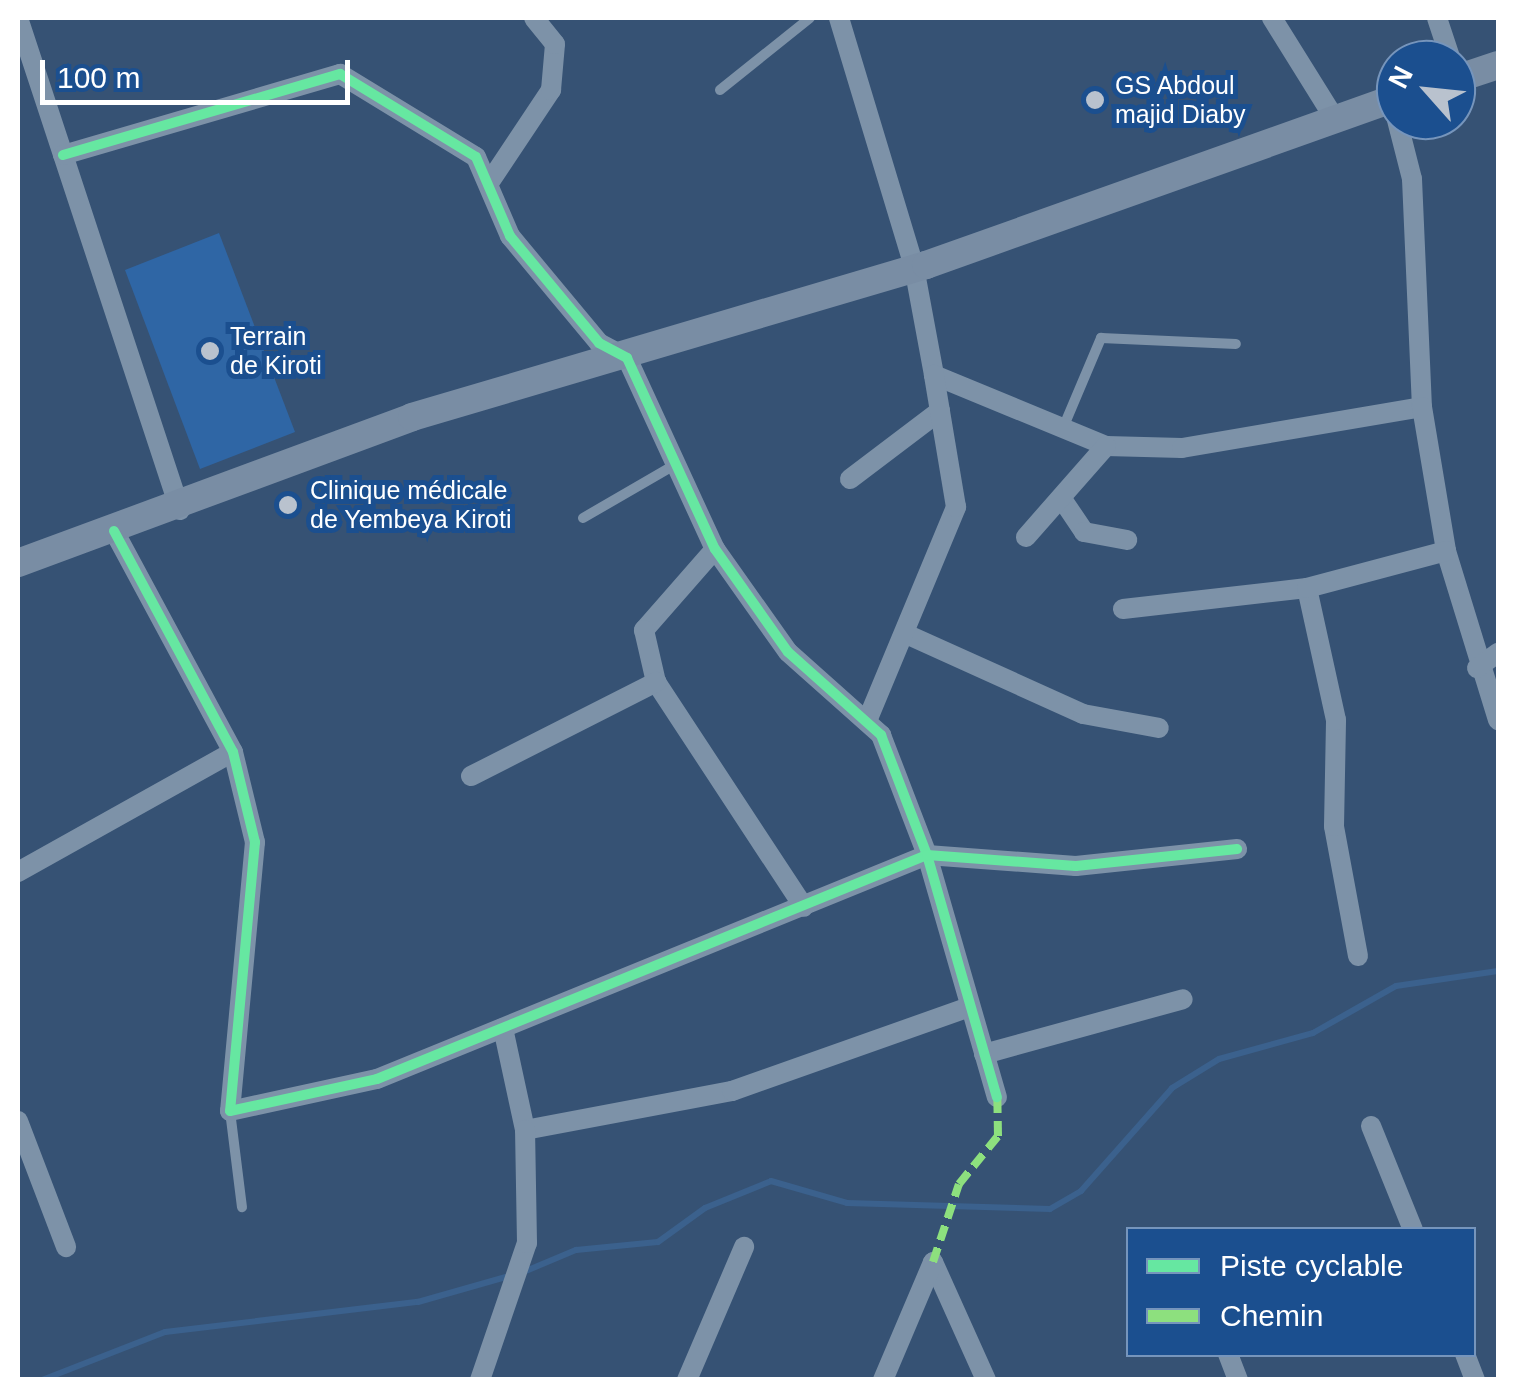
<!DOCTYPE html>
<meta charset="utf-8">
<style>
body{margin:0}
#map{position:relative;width:1516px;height:1397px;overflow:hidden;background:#365274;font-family:Arial,sans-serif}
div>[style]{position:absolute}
.green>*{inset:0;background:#2f66a5}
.stream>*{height:6px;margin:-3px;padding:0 3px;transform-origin:3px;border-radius:3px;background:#3b618d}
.lane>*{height:10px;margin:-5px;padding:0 5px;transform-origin:5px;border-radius:5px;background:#7d92a8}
.street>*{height:20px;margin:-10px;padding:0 10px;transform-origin:10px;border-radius:10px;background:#7d92a8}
.secondary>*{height:28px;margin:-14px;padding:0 14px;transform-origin:14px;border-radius:14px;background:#798da4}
.quiet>*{height:8px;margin-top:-4px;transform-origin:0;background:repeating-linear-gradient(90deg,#8de07e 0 15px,transparent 0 23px)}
.cycleway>*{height:10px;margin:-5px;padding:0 5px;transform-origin:5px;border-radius:5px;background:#66e7a1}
.dots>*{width:28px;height:28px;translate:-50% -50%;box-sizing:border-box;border:5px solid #1b4f8f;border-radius:50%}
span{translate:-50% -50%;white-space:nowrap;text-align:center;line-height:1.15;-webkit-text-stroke:10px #1b4f8f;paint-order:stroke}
.poi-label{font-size:25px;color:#fff}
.left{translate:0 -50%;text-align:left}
.frame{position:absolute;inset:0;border:20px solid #fff;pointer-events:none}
.legend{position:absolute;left:1126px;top:1227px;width:350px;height:130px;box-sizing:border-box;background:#1b4f8f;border:2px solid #7695bc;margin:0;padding:12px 18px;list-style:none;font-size:30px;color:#fff}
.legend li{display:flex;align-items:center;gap:20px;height:50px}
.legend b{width:50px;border:2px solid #7695bc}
.north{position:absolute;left:1376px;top:40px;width:100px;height:100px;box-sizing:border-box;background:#1b4f8f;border:2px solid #7695bc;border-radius:50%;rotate:297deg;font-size:28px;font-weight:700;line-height:40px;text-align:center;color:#fff}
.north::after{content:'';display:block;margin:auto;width:35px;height:45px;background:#b9c2ce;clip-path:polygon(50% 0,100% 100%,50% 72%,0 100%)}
.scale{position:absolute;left:40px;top:60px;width:310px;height:45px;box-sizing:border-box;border:5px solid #fff;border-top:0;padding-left:12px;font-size:30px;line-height:35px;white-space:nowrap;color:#fff;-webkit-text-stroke:8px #1b4f8f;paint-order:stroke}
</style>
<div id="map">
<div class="green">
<div style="clip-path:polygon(219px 233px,295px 432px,200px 469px,125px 270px)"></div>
</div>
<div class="stream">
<div style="left:521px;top:1273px;width:60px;rotate:-22.7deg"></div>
<div style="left:576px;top:1250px;width:82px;rotate:-5.6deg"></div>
<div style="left:658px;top:1242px;width:58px;rotate:-35.9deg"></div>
<div style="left:705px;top:1208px;width:71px;rotate:-22.2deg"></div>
<div style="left:771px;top:1181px;width:79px;rotate:16.1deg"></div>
<div style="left:847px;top:1203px;width:203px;rotate:1.7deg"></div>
<div style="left:1050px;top:1209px;width:36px;rotate:-30deg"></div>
<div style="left:1081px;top:1191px;width:137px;rotate:-48.5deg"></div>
<div style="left:1172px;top:1088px;width:55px;rotate:-31.7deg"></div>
<div style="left:1219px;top:1059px;width:98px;rotate:-15.5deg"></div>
<div style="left:1313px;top:1033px;width:95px;rotate:-29.5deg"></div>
<div style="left:1396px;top:986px;width:103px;rotate:-8.4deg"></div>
<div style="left:42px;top:1380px;width:132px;rotate:-21.3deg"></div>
<div style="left:165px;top:1332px;width:255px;rotate:-6.8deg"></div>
<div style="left:418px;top:1302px;width:95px;rotate:-15.9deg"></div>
</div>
<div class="lane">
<div style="left:720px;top:90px;width:115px;rotate:-38.7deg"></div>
<div style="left:1063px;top:428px;width:98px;rotate:-67.1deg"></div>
<div style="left:1101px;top:338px;width:135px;rotate:2.5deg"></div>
<div style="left:583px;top:518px;width:102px;rotate:-30.1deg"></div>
<div style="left:230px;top:1111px;width:97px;rotate:82.9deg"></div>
</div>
<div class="street">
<div style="left:18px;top:18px;width:518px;rotate:71.77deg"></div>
<div style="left:839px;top:18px;width:260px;rotate:73.2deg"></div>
<div style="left:914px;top:267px;width:110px;rotate:79.5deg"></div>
<div style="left:934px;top:375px;width:186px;rotate:22.4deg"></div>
<div style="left:1106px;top:446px;width:76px;rotate:1.5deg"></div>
<div style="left:1182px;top:448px;width:243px;rotate:-9.7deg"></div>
<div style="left:1272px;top:18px;width:115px;rotate:58.1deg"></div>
<div style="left:1437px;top:18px;width:44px;rotate:71.6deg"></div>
<div style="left:1397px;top:120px;width:61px;rotate:75.7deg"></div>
<div style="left:1412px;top:179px;width:228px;rotate:87.5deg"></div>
<div style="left:1422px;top:407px;width:146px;rotate:80.5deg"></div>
<div style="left:1446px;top:551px;width:177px;rotate:72.9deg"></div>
<div style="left:63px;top:155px;width:289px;rotate:-16.3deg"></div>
<div style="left:340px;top:74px;width:159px;rotate:31.4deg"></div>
<div style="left:476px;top:157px;width:86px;rotate:66.7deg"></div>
<div style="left:510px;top:236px;width:139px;rotate:50.2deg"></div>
<div style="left:599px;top:343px;width:32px;rotate:28deg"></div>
<div style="left:627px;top:358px;width:210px;rotate:65.3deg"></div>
<div style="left:715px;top:549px;width:126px;rotate:54.7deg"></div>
<div style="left:788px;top:652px;width:125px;rotate:41.7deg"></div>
<div style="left:881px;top:735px;width:129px;rotate:69deg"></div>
<div style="left:927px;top:855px;width:252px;rotate:73.9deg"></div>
<div style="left:489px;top:183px;width:112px;rotate:-56.3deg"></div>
<div style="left:551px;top:90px;width:46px;rotate:-85deg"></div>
<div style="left:555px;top:44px;width:33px;rotate:-129deg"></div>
<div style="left:850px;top:479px;width:113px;rotate:-37.1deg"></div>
<div style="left:1064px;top:502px;width:36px;rotate:56deg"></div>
<div style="left:1084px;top:532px;width:44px;rotate:10.5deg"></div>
<div style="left:114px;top:531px;width:251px;rotate:61.7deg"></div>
<div style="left:233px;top:752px;width:93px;rotate:76.3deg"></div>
<div style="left:255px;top:842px;width:270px;rotate:95.3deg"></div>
<div style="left:230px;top:1111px;width:150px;rotate:-12.3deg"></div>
<div style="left:377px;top:1079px;width:594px;rotate:-22.16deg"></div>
<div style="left:927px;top:855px;width:149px;rotate:4.2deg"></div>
<div style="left:1076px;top:866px;width:162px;rotate:-6deg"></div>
<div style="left:1026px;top:537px;width:121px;rotate:-48.7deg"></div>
<div style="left:715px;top:549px;width:108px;rotate:131.2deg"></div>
<div style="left:644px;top:630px;width:53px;rotate:77deg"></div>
<div style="left:656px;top:682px;width:269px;rotate:56.7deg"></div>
<div style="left:1123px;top:609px;width:185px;rotate:-6.5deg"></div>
<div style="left:906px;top:634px;width:194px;rotate:24.3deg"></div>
<div style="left:1083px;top:714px;width:77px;rotate:10.4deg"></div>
<div style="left:1477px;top:668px;width:26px;rotate:-36deg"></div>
<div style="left:867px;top:721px;width:232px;rotate:-67.4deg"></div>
<div style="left:956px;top:507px;width:134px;rotate:-99.5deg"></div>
<div style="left:471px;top:776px;width:208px;rotate:-26.9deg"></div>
<div style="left:18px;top:872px;width:246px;rotate:-29.2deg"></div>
<div style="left:1358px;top:956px;width:132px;rotate:-100.5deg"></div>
<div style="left:1334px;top:826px;width:106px;rotate:-88.9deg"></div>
<div style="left:1336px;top:720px;width:135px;rotate:-102.4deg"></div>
<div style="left:1307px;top:588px;width:144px;rotate:-14.9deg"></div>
<div style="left:503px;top:1028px;width:104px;rotate:77.8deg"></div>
<div style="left:525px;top:1130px;width:211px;rotate:-10.7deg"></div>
<div style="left:732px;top:1091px;width:251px;rotate:-19.5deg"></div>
<div style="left:984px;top:1054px;width:206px;rotate:-15.4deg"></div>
<div style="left:18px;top:1121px;width:135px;rotate:69.1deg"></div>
<div style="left:1371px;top:1126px;width:112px;rotate:68deg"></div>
<div style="left:933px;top:1262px;width:129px;rotate:65.8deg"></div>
<div style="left:1228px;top:1354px;width:28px;rotate:69deg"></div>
<div style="left:1465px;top:1354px;width:28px;rotate:69deg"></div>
<div style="left:480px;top:1380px;width:145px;rotate:-71.1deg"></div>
<div style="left:527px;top:1243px;width:113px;rotate:-91deg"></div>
<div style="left:687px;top:1380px;width:145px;rotate:-66.8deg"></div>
<div style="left:883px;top:1380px;width:128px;rotate:-67deg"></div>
</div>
<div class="secondary">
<div style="left:1456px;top:79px;width:44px;rotate:-18.4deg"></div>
<div style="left:18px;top:563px;width:420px;rotate:-20.3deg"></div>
<div style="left:412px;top:417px;width:536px;rotate:-16.47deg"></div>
<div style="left:926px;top:265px;width:499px;rotate:-19.6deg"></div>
</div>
<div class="quiet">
<div style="left:933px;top:1262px;width:82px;rotate:-71.6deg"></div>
<div style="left:959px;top:1184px;width:62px;rotate:-50.9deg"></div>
<div style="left:998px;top:1136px;width:39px;rotate:-91deg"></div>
</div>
<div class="cycleway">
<div style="left:63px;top:155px;width:289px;rotate:-16.3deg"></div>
<div style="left:340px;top:74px;width:159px;rotate:31.4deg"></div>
<div style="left:476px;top:157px;width:86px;rotate:66.7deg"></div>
<div style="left:510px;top:236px;width:139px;rotate:50.2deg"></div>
<div style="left:599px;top:343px;width:32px;rotate:28deg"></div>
<div style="left:627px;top:358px;width:210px;rotate:65.3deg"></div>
<div style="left:715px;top:549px;width:126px;rotate:54.7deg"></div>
<div style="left:788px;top:652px;width:125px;rotate:41.7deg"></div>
<div style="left:881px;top:735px;width:129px;rotate:69deg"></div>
<div style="left:927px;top:855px;width:252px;rotate:73.9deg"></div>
<div style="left:114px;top:531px;width:251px;rotate:61.7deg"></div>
<div style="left:233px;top:752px;width:93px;rotate:76.3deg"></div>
<div style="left:255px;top:842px;width:270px;rotate:95.3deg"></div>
<div style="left:230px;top:1111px;width:150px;rotate:-12.3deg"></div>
<div style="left:377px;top:1079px;width:594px;rotate:-22.16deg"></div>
<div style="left:927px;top:855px;width:149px;rotate:4.2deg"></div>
<div style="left:1076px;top:866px;width:162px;rotate:-6deg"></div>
</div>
<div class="dots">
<div style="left:1095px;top:100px;background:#b9c2ce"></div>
<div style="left:210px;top:351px;background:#b9c2ce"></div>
<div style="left:288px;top:505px;background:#b9c2ce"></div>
</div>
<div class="poi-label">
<span class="left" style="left:1115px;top:100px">GS Abdoul<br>majid Diaby</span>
<span class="left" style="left:230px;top:351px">Terrain<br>de Kiroti</span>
<span class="left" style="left:310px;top:505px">Clinique médicale<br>de Yembeya Kiroti</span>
</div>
<div class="frame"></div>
<ul class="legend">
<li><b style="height:12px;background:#66e7a1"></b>Piste cyclable</li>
<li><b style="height:12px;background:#8de07e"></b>Chemin</li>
</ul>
<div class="north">N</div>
<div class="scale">100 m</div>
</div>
